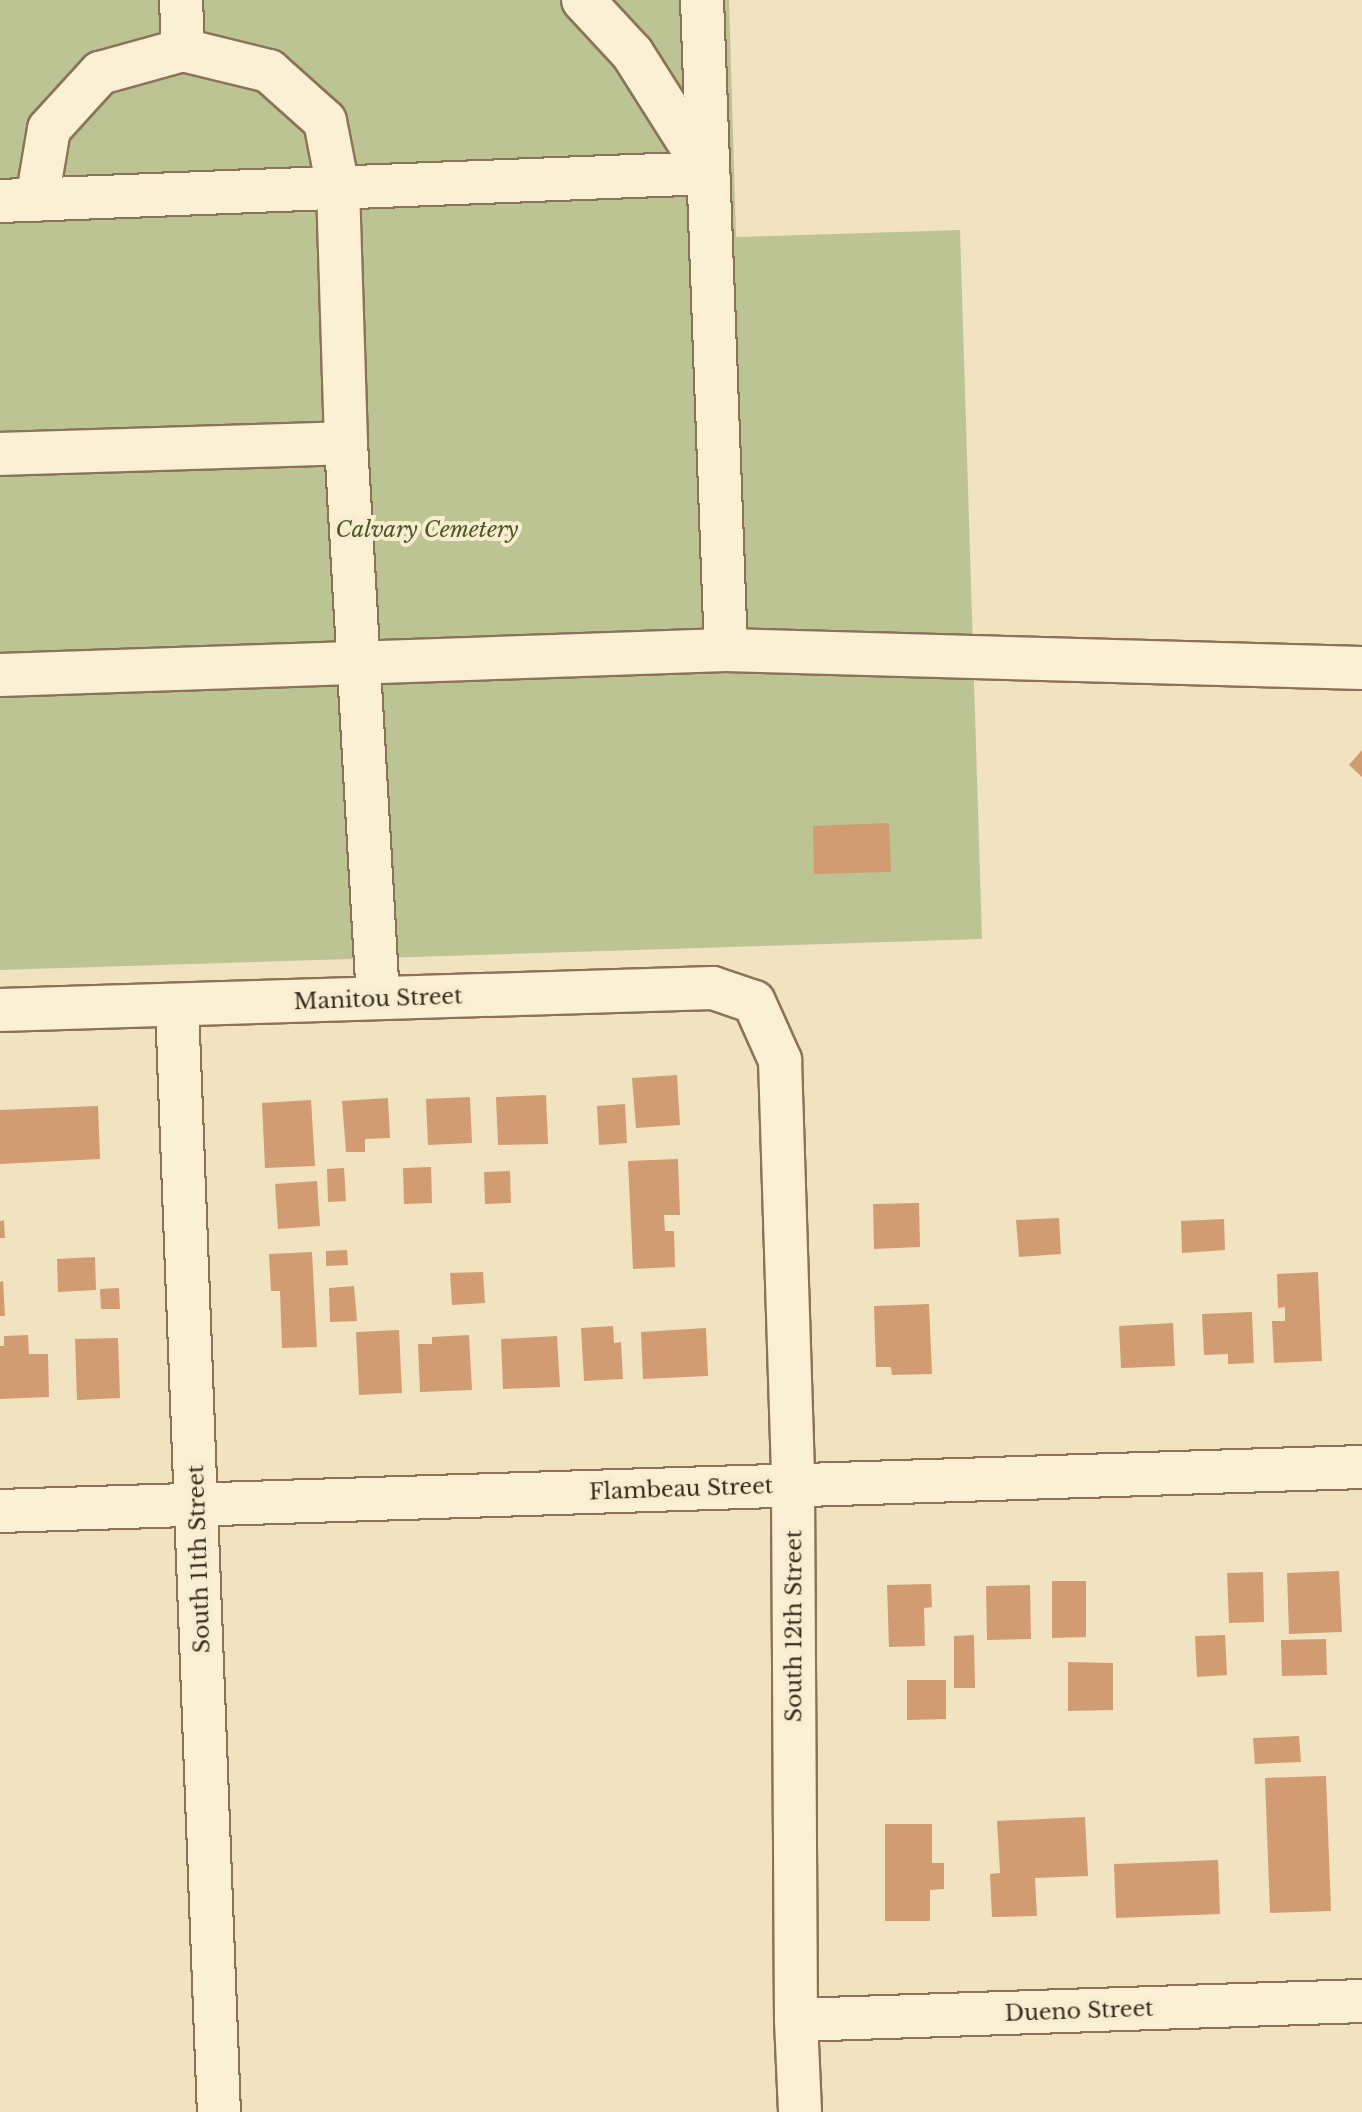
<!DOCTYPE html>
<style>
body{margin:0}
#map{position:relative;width:1362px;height:2112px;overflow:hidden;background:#f1e3c0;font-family:"Libre Baskerville",serif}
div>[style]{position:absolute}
.cemetery>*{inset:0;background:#bdc493}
.building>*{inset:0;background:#d29c73}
.roads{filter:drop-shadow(2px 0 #8c7357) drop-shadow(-2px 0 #8c7357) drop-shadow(0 2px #8c7357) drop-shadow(0 -2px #8c7357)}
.minor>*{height:42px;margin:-21px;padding:0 21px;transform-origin:21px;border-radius:21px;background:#fbf0d4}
span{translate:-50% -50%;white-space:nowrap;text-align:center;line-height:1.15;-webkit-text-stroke:8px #f8edd0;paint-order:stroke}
.park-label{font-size:22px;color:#495821;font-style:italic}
.street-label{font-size:22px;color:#3a2b1c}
</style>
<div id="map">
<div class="cemetery">
<div style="clip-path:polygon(0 0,729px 0,736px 237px,960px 230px,982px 939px,0 970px)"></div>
</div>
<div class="building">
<div style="clip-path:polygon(1362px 750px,1362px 777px,1349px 765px)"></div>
<div style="clip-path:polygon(889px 823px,891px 872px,814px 874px,813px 826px)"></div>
<div style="clip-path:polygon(677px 1075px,680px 1125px,636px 1128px,632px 1078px)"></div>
<div style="clip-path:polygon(546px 1095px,548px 1144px,498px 1145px,496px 1097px)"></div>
<div style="clip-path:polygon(470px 1097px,472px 1143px,428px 1145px,426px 1099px)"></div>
<div style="clip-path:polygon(388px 1098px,390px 1138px,365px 1139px,365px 1152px,346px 1152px,342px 1101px)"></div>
<div style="clip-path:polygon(311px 1100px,315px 1166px,265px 1168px,262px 1103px)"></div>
<div style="clip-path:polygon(625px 1104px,627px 1143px,599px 1145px,597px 1106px)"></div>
<div style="clip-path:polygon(98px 1106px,100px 1159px,0 1164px,0 1110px)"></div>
<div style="clip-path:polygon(678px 1159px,680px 1215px,664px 1215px,665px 1231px,674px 1231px,675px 1267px,633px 1269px,628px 1161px)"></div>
<div style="clip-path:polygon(431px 1167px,432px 1203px,404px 1204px,403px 1168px)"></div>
<div style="clip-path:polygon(344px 1168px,346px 1201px,328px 1202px,327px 1169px)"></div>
<div style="clip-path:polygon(510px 1171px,511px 1203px,485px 1204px,484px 1172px)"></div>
<div style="clip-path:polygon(317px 1181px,320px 1226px,278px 1229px,275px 1184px)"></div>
<div style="clip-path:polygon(919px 1203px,920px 1247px,874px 1249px,873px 1204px)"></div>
<div style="clip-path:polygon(1059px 1218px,1061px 1254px,1019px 1257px,1016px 1220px)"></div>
<div style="clip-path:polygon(1224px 1219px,1225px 1250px,1182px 1253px,1181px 1221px)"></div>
<div style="clip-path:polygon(4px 1220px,5px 1238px,0 1238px,0 1221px)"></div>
<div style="clip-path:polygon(347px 1250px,348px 1265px,326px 1266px,326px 1251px)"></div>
<div style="clip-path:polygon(312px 1252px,317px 1347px,282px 1348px,280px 1291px,271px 1291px,269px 1254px)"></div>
<div style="clip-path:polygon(95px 1257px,96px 1290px,58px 1292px,57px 1259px)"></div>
<div style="clip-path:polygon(483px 1272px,485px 1303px,452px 1305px,450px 1273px)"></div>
<div style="clip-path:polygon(1318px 1272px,1322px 1361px,1274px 1363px,1272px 1321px,1285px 1321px,1285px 1307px,1278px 1308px,1277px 1274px)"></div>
<div style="clip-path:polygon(3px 1281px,5px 1316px,0 1316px,0 1282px)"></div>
<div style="clip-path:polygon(354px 1286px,357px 1321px,330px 1322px,329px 1288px)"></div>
<div style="clip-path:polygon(119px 1288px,120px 1309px,101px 1309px,100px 1289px)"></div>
<div style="clip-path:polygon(929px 1304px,932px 1374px,892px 1375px,891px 1367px,876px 1367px,874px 1306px)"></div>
<div style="clip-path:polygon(1252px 1312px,1254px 1363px,1228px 1364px,1228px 1354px,1204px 1355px,1202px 1314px)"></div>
<div style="clip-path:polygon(1173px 1323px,1175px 1366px,1121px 1368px,1119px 1326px)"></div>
<div style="clip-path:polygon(613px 1326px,614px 1343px,621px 1342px,623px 1379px,584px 1381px,581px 1328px)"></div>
<div style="clip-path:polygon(706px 1328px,708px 1376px,643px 1379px,641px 1332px)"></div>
<div style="clip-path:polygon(399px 1330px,402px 1393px,359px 1395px,356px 1332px)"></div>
<div style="clip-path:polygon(28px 1335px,29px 1354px,48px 1354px,49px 1397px,0 1399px,0 1346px,4px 1346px,4px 1336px)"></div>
<div style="clip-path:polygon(469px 1335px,472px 1390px,420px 1392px,418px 1344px,432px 1344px,432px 1337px)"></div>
<div style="clip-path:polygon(557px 1336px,560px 1387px,503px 1389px,501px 1339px)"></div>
<div style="clip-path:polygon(118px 1338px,120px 1398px,77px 1400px,75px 1339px)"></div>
<div style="clip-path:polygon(1339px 1571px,1342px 1632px,1289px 1634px,1287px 1573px)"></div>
<div style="clip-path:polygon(1263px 1572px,1264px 1622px,1229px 1623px,1227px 1573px)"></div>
<div style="clip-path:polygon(1052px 1581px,1086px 1581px,1086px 1637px,1052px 1638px)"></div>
<div style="clip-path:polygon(931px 1584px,932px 1607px,924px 1608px,925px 1646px,889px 1647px,887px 1585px)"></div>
<div style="clip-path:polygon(1030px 1585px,1031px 1639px,987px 1640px,986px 1586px)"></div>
<div style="clip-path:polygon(974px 1635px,975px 1688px,954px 1688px,954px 1636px)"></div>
<div style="clip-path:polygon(1225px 1635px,1227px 1675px,1197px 1677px,1195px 1636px)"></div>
<div style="clip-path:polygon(1326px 1639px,1327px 1675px,1282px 1676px,1281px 1640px)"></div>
<div style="clip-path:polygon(1068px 1662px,1113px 1663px,1113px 1710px,1068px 1711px)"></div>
<div style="clip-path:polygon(907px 1680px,946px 1680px,946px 1719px,907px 1720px)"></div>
<div style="clip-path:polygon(1299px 1736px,1301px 1762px,1255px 1764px,1253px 1738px)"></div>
<div style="clip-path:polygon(1326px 1776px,1331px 1911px,1270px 1913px,1265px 1778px)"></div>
<div style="clip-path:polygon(1085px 1817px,1088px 1876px,1035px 1878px,1037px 1916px,992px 1917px,990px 1874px,1000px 1873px,997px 1821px)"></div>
<div style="clip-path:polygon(885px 1824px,932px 1824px,932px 1863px,944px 1863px,944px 1889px,930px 1890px,930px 1921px,885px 1921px)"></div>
<div style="clip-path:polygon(1218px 1860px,1220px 1914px,1116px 1918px,1114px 1864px)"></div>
</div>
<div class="roads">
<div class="minor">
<div style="left:181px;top:0;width:50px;rotate:87.7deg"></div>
<div style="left:702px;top:0;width:650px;rotate:87.89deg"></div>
<div style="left:37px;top:200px;width:72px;rotate:-80.4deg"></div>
<div style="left:49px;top:129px;width:76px;rotate:-47.7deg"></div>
<div style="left:100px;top:73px;width:86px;rotate:-15.5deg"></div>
<div style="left:183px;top:50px;width:89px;rotate:13.7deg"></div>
<div style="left:269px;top:71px;width:75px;rotate:41.8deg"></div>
<div style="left:325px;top:121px;width:68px;rotate:79deg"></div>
<div style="left:338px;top:188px;width:255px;rotate:88.2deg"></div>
<div style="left:346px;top:443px;width:556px;rotate:86.7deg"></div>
<div style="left:0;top:201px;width:709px;rotate:-2.26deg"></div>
<div style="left:708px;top:173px;width:142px;rotate:-122.3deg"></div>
<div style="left:632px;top:53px;width:72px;rotate:-132.8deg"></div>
<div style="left:0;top:454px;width:346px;rotate:-1.8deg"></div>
<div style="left:0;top:675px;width:726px;rotate:-1.97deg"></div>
<div style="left:726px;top:650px;width:636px;rotate:1.62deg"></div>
<div style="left:177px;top:1006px;width:1107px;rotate:87.83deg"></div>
<div style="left:0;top:1010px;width:713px;rotate:-1.77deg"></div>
<div style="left:713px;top:988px;width:43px;rotate:18.9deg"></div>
<div style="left:754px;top:1002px;width:64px;rotate:65.9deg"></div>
<div style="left:780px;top:1060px;width:425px;rotate:88.2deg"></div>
<div style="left:793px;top:1485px;width:535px;rotate:89.68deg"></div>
<div style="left:796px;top:2020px;width:92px;rotate:87.5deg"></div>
<div style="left:0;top:1511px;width:1363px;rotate:-1.85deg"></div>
<div style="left:796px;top:2020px;width:566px;rotate:-1.92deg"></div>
</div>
</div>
<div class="park-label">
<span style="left:427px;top:530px">Calvary Cemetery</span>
</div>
<div class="street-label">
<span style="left:378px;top:999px;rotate:-2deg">Manitou Street</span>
<span style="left:681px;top:1489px;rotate:-2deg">Flambeau Street</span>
<span style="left:199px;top:1559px;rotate:-92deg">South 11th Street</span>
<span style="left:794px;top:1626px;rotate:-90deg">South 12th Street</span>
<span style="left:1079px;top:2011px;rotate:-2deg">Dueno Street</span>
</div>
</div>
